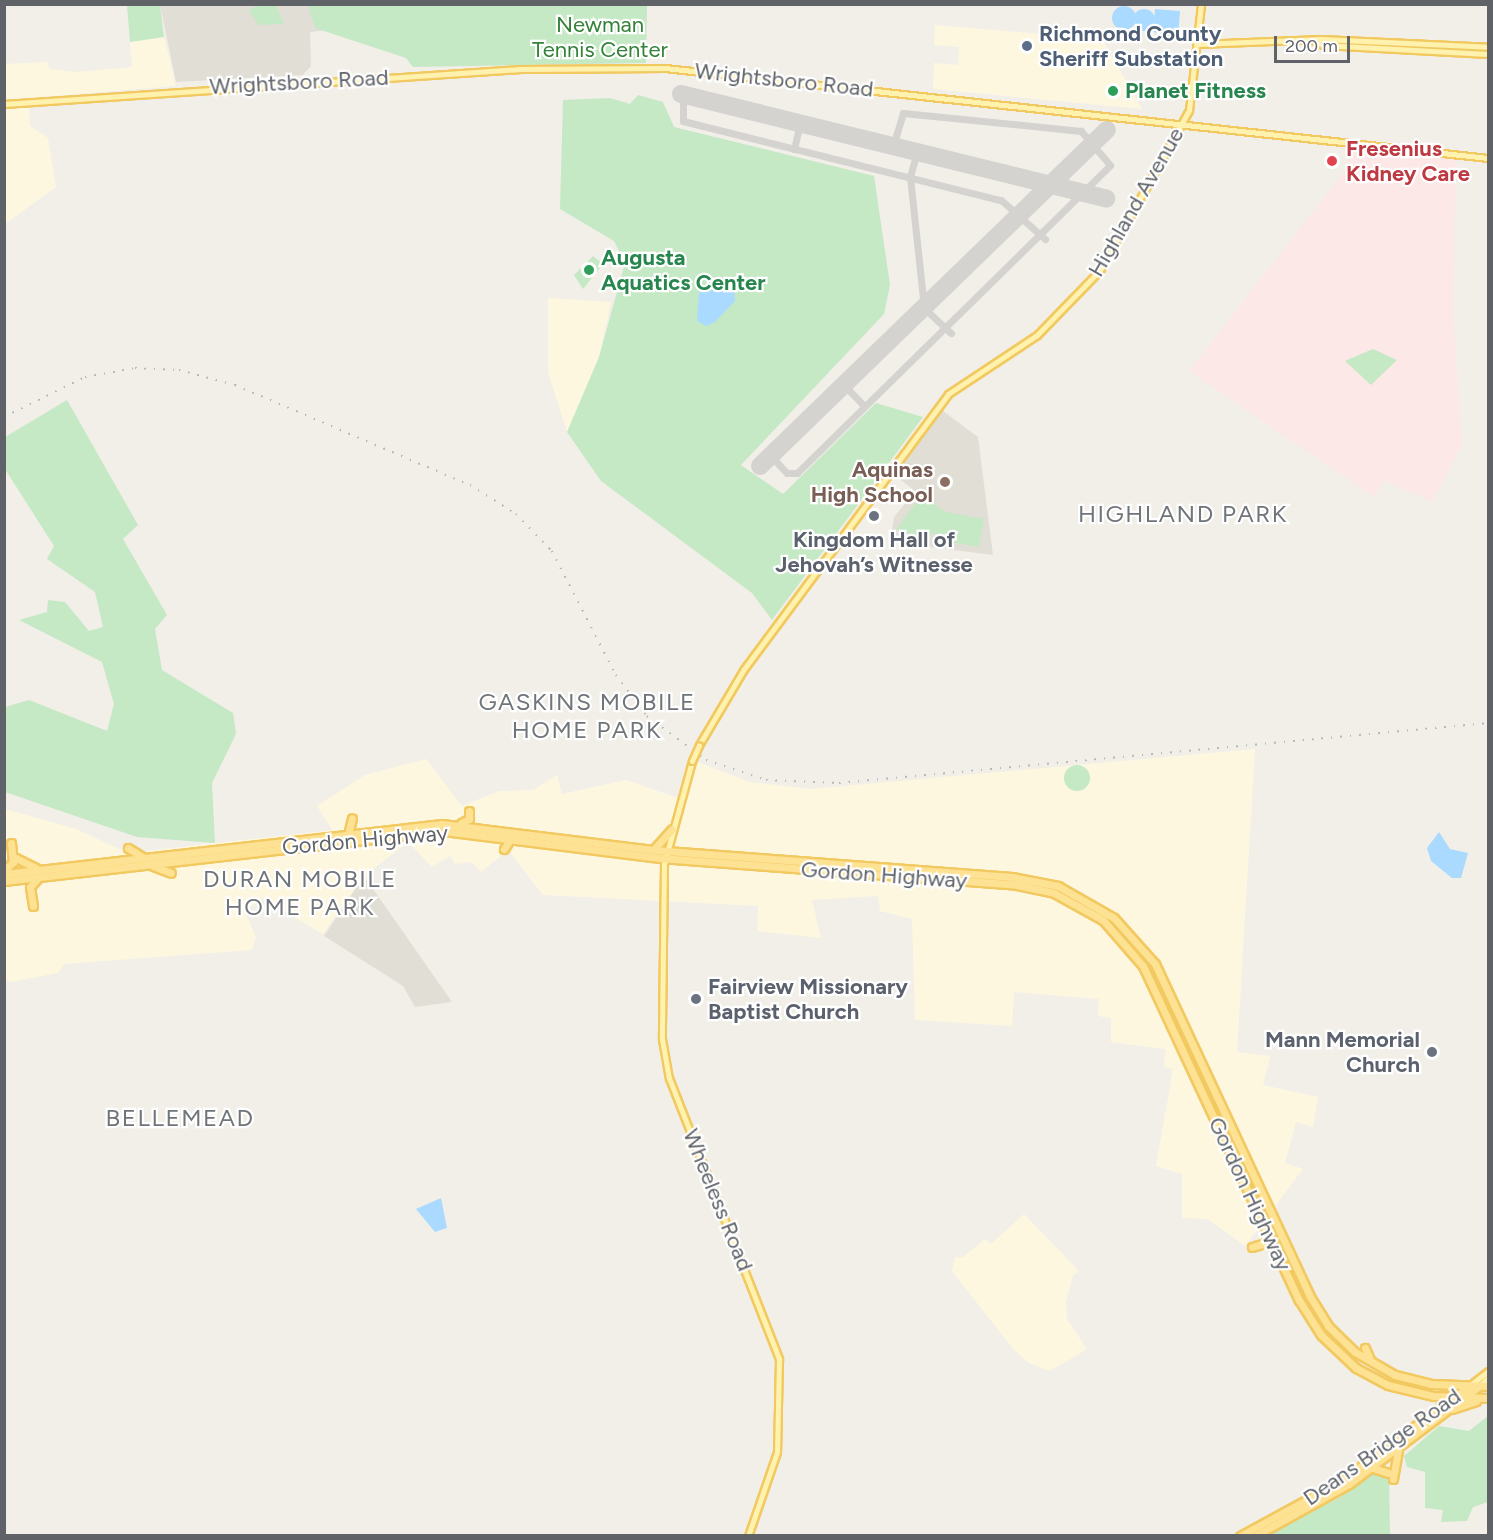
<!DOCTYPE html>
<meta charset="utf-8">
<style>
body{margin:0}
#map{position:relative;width:1493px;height:1540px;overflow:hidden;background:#f1efe8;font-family:Figtree,sans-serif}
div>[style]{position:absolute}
.commercial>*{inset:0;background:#fef7e0}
.education>*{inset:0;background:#e1ded6}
.medical>*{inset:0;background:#fce8e6}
.green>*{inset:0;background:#c5e8c5}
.round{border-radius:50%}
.water>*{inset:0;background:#aadaff}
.taxiway>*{height:7px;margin:-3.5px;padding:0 3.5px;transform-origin:3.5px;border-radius:3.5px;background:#d4d3d0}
.runway>*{height:18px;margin:-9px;padding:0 9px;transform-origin:9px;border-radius:9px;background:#d4d3d0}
.roads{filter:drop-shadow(2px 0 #f2c960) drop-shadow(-2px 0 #f2c960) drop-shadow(0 2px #f2c960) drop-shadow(0 -2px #f2c960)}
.major>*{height:5px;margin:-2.5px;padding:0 2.5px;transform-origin:2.5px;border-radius:2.5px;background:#fff2af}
.highway>*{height:7px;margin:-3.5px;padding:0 3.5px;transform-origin:3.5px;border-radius:3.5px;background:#fde293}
.rail>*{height:1.5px;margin-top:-0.75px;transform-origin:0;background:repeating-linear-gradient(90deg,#b6b7b8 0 1.5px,transparent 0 9.5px)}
.bridges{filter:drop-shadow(2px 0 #f2c960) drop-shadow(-2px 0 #f2c960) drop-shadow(0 2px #f2c960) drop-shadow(0 -2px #f2c960)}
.major-bridge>*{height:5px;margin:-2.5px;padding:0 2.5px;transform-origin:2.5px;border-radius:2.5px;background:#fff2af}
.dots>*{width:16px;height:16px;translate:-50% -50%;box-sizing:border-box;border:3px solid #fff;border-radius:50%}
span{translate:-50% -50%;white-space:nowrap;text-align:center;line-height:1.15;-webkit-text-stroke:4.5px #fff;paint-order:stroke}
.park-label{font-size:22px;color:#348238}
.service-label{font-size:22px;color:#4e5e75;font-weight:700}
.left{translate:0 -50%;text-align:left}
.street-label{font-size:22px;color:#5f6368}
.leisure-label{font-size:22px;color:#27864d;font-weight:700}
.health-label{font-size:22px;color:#be3a42;font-weight:700}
.education-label{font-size:22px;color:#785e54;font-weight:700}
.right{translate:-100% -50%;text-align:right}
.worship-label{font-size:22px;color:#5b616d;font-weight:700}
.neighbourhood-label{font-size:24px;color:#70757a;letter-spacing:1.5px}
.frame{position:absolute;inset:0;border:6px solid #5f6368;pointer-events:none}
.scale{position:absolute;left:1274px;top:36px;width:76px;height:27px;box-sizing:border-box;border:3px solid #5f6368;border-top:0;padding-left:8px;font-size:18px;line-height:21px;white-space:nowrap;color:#5f6368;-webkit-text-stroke:4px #fff;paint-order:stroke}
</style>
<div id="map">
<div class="commercial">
<div style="clip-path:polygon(935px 25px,1102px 39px,1142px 109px,933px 89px,934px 63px,958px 65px,959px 47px,934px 45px)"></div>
<div style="clip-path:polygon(164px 37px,176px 86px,5px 100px,4px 64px,48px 62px,49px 69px,76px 72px,132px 67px,130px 42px)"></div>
<div style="clip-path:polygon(29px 107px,30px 126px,48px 138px,56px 187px,5px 224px,5px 109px)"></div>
<div style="clip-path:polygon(548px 298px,611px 302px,599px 357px,567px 432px,548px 372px)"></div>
<div style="clip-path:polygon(1255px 749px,1237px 1052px,1270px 1056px,1263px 1085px,1318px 1097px,1313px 1127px,1296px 1122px,1285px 1163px,1303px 1169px,1245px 1246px,1208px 1219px,1182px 1218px,1182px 1174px,1156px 1166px,1173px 1069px,1164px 1067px,1166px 1049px,1111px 1042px,1111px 1018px,1098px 1016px,1099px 999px,1014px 992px,1012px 1026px,915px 1020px,912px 919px,880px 911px,878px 896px,812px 900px,821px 938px,757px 931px,758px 906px,543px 895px,508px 850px,481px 872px,472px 862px,455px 864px,450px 856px,432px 867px,408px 842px,364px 876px,323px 934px,261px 898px,245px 912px,256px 937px,252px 950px,64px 964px,58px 973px,10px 982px,5px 979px,5px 809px,76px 829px,128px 853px,332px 830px,317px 806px,365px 775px,426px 759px,462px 806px,499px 791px,533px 790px,557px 775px,562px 794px,626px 780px,684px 800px,698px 762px,749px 782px,811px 789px)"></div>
<div style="clip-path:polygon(1024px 1214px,1079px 1271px,1073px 1275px,1066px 1303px,1067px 1319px,1087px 1349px,1050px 1371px,1029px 1363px,1013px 1349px,952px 1271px,955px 1257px,963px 1257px,985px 1239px,991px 1244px)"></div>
</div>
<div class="education">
<div style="clip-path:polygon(160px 5px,312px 5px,327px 30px,310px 32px,311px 66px,303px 75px,176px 82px)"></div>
<div style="clip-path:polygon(939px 408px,978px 437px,993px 555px,890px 542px,894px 517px,915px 491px,893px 474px)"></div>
<div style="clip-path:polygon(364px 876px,452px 1002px,415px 1007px,403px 986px,324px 936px)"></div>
</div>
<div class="medical">
<div style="clip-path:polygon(1350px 149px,1456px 158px,1453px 309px,1462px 444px,1432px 502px,1384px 480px,1374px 497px,1189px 371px,1346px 169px)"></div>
</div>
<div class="green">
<div style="clip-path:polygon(127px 5px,160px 5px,164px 37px,130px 42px)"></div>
<div style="clip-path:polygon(259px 5px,276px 5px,284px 24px,259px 25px,248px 10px)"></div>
<div style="clip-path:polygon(308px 5px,647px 5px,646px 63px,413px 67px,406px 58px,315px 28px)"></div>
<div style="clip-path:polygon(638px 95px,663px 102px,674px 127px,874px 176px,890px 285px,884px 314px,741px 465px,783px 494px,876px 403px,923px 417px,772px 620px,752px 593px,601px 481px,567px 432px,599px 357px,625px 263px,614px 241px,560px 209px,563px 100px,610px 98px,630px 104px)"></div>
<div style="clip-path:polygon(593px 256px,603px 264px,583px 289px,574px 275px)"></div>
<div style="clip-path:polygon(1373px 349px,1397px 360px,1371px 385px,1345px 361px)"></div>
<div style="clip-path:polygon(67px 400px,138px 525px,123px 539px,167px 615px,155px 629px,162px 670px,233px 713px,236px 734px,212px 783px,215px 843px,137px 837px,5px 792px,5px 707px,29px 700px,107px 731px,114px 704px,102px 662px,19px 620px,47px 612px,48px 600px,65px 602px,89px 631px,103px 627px,95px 592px,47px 559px,54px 546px,5px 469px,5px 437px)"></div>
<div style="clip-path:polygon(921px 495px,946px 512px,984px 519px,979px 547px,935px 539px,936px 532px,926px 538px,896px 530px)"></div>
<div class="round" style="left:1064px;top:765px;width:26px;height:26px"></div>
<div style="clip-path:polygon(1488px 1416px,1488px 1502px,1473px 1507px,1467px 1521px,1441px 1522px,1443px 1510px,1425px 1508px,1425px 1472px,1407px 1467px,1404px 1456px,1439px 1426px,1469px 1431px)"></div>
<div style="clip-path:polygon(1370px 1474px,1389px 1476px,1390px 1535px,1261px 1536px,1337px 1499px)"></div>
</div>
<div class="water">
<div class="round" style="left:1112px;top:6px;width:24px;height:24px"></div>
<div class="round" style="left:1133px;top:9px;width:22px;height:22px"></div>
<div style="clip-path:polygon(1155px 9px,1180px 11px,1178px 37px,1153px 32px)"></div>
<div style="clip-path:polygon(734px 287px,735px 301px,715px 322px,706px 326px,697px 321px,699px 292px)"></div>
<div style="clip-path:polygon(1439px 832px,1450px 849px,1468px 853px,1461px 878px,1452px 878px,1431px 861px,1427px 848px)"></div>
<div style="clip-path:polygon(441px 1198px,447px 1228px,435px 1232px,416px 1209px)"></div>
</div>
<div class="taxiway">
<div style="left:683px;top:95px;width:26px;rotate:90deg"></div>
<div style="left:683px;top:121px;width:328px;rotate:14deg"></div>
<div style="left:1001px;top:200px;width:59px;rotate:41.6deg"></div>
<div style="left:794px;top:149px;width:27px;rotate:-77deg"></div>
<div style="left:917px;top:152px;width:26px;rotate:106deg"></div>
<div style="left:910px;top:177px;width:132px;rotate:83.9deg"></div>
<div style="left:924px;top:308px;width:37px;rotate:43deg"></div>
<div style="left:844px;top:385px;width:29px;rotate:46deg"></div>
<div style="left:771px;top:456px;width:23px;rotate:47deg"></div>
<div style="left:787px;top:473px;width:10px"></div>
<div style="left:797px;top:473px;width:439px;rotate:-44.5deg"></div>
<div style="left:1110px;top:165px;width:45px;rotate:-130.5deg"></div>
<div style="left:1081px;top:131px;width:179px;rotate:-174.2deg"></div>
<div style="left:903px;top:113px;width:34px;rotate:107deg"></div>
</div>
<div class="runway">
<div style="left:681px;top:94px;width:438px;rotate:13.8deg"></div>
<div style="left:760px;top:466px;width:483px;rotate:-44.1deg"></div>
</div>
<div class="roads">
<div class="major">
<div style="left:1313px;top:40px;width:11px;rotate:27deg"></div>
<div style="left:1323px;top:45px;width:165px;rotate:3.1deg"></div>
<div style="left:1198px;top:44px;width:123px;rotate:-2.3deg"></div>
<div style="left:1321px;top:39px;width:167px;rotate:2.7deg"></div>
<div style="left:4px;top:104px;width:518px;rotate:-3.87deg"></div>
<div style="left:521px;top:69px;width:144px;rotate:-0.4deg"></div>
<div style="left:665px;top:68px;width:828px;rotate:6.24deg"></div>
<div style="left:699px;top:745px;width:88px;rotate:-59.4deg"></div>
<div style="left:744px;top:669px;width:342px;rotate:-53.4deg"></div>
<div style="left:948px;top:394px;width:107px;rotate:-33.5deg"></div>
<div style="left:1037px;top:335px;width:91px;rotate:-45.9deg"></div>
<div style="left:1100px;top:270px;width:183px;rotate:-60.9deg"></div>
<div style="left:1189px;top:110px;width:107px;rotate:-83.5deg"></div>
<div style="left:692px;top:761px;width:107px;rotate:105.2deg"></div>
<div style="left:664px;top:864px;width:175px;rotate:90.7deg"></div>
<div style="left:662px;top:1039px;width:40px;rotate:80deg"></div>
<div style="left:669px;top:1078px;width:302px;rotate:68.6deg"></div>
<div style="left:779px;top:1359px;width:93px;rotate:91.2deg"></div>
<div style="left:777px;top:1452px;width:89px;rotate:109deg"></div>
<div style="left:1469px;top:1386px;width:24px;rotate:-38deg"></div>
<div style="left:1479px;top:1386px;width:12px;rotate:-42deg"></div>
</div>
<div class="highway">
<div style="left:461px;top:823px;width:9px;rotate:-27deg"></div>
<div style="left:469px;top:819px;width:8px;rotate:-90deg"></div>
<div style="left:349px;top:831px;width:13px;rotate:-77deg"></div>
<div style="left:128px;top:848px;width:19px;rotate:32deg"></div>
<div style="left:655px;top:848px;width:25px;rotate:-48deg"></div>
<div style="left:504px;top:849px;width:13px;rotate:-58deg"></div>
<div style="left:16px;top:858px;width:22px;rotate:27deg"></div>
<div style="left:153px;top:866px;width:19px;rotate:21deg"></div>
<div style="left:4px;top:871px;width:13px;rotate:-45deg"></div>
<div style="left:13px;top:862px;width:19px;rotate:-96deg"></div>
<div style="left:4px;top:874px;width:441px;rotate:-6.5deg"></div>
<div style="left:442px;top:824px;width:213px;rotate:7deg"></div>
<div style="left:653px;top:850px;width:360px;rotate:4.3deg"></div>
<div style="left:1012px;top:877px;width:47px;rotate:11.1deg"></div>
<div style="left:1058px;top:886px;width:64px;rotate:29.7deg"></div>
<div style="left:1114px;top:918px;width:62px;rotate:48.3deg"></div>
<div style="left:1155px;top:964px;width:365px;rotate:65deg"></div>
<div style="left:1309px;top:1295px;width:36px;rotate:58deg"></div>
<div style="left:1328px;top:1326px;width:37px;rotate:44deg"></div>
<div style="left:1355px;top:1352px;width:46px;rotate:29.9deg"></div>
<div style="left:1395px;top:1375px;width:37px;rotate:14deg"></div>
<div style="left:1431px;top:1384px;width:57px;rotate:2deg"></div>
<div style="left:4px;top:881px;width:442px;rotate:-6.5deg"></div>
<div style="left:443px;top:831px;width:219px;rotate:7.1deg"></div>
<div style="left:660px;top:858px;width:358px;rotate:4.3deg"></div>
<div style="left:1017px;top:885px;width:38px;rotate:12deg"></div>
<div style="left:1054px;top:893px;width:56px;rotate:28.9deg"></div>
<div style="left:1103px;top:920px;width:61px;rotate:49deg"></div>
<div style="left:1143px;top:966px;width:369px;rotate:65deg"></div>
<div style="left:1299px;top:1300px;width:41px;rotate:57.8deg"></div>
<div style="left:1321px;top:1335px;width:48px;rotate:43.3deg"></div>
<div style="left:1356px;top:1368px;width:36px;rotate:28deg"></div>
<div style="left:1388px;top:1385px;width:46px;rotate:13.7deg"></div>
<div style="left:1433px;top:1396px;width:55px;rotate:2.1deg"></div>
<div style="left:33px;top:906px;width:19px;rotate:-99deg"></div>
<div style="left:30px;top:887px;width:11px;rotate:-49deg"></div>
<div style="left:1252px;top:1247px;width:14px;rotate:-17deg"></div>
<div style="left:1265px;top:1243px;width:10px;rotate:24deg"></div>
<div style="left:1365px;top:1348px;width:13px;rotate:67deg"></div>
<div style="left:1452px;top:1409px;width:25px;rotate:-18deg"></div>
<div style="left:1373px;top:1468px;width:16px;rotate:18deg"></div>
<div style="left:1393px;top:1479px;width:29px;rotate:-80deg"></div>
<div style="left:1240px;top:1536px;width:115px;rotate:-28.6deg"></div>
<div style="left:1341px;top:1481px;width:159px;rotate:-36.6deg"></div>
<div style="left:1255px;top:1536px;width:107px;rotate:-29deg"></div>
<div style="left:1349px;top:1484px;width:163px;rotate:-37deg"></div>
</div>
</div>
<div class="rail">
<div style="left:4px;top:417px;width:90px;rotate:-26.3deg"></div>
<div style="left:85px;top:377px;width:51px;rotate:-10.2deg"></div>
<div style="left:135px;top:368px;width:44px;rotate:2.6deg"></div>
<div style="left:179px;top:370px;width:58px;rotate:15deg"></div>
<div style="left:235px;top:385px;width:255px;rotate:23.1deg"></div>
<div style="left:470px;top:485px;width:54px;rotate:32.2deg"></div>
<div style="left:516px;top:514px;width:52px;rotate:45.8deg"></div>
<div style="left:552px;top:551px;width:140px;rotate:62.7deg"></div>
<div style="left:616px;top:675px;width:51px;rotate:52.9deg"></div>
<div style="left:647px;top:716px;width:74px;rotate:36.7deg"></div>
<div style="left:706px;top:760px;width:63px;rotate:18.4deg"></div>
<div style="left:766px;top:780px;width:73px;rotate:2.4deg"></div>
<div style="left:839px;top:783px;width:652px;rotate:-5.28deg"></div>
</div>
<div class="bridges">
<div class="major-bridge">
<div style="left:692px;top:761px;width:17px;rotate:-66deg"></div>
</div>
</div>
<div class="dots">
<div style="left:1027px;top:46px;background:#5c6f8a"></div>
<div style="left:1113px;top:91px;background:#2e9e5b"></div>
<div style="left:1332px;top:161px;background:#e0444e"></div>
<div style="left:589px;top:270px;background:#2e9e5b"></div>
<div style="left:945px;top:482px;background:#8d6e63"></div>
<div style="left:874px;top:516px;background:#6b7280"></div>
<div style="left:696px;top:999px;background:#6b7280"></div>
<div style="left:1432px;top:1052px;background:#6b7280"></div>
</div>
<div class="park-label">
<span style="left:600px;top:37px">Newman<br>Tennis Center</span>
</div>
<div class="service-label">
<span class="left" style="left:1039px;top:46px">Richmond County<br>Sheriff Substation</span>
</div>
<div class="street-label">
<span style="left:784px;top:80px;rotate:6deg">Wrightsboro Road</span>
<span style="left:299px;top:82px;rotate:-3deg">Wrightsboro Road</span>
<span style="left:1136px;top:202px;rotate:-60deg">Highland Avenue</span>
<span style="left:365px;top:840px;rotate:-5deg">Gordon Highway</span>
<span style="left:884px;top:875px;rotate:4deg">Gordon Highway</span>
<span style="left:1250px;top:1194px;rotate:65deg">Gordon Highway</span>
<span style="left:718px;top:1200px;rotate:68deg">Wheeless Road</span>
<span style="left:1382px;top:1447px;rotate:-35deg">Deans Bridge Road</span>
</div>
<div class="leisure-label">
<span class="left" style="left:1125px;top:91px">Planet Fitness</span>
<span class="left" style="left:601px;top:270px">Augusta<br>Aquatics Center</span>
</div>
<div class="health-label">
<span class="left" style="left:1346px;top:161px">Fresenius<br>Kidney Care</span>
</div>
<div class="education-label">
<span class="right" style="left:933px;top:482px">Aquinas<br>High School</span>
</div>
<div class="worship-label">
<span style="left:874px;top:552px">Kingdom Hall of<br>Jehovah’s Witnesse</span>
<span class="left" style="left:708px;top:999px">Fairview Missionary<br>Baptist Church</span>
<span class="right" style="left:1420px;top:1052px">Mann Memorial<br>Church</span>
</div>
<div class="neighbourhood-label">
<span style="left:1183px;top:514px">HIGHLAND PARK</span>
<span style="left:587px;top:716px">GASKINS MOBILE<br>HOME PARK</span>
<span style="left:300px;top:893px">DURAN MOBILE<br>HOME PARK</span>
<span style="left:180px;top:1118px">BELLEMEAD</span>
</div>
<div class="frame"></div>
<div class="scale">200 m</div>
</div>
